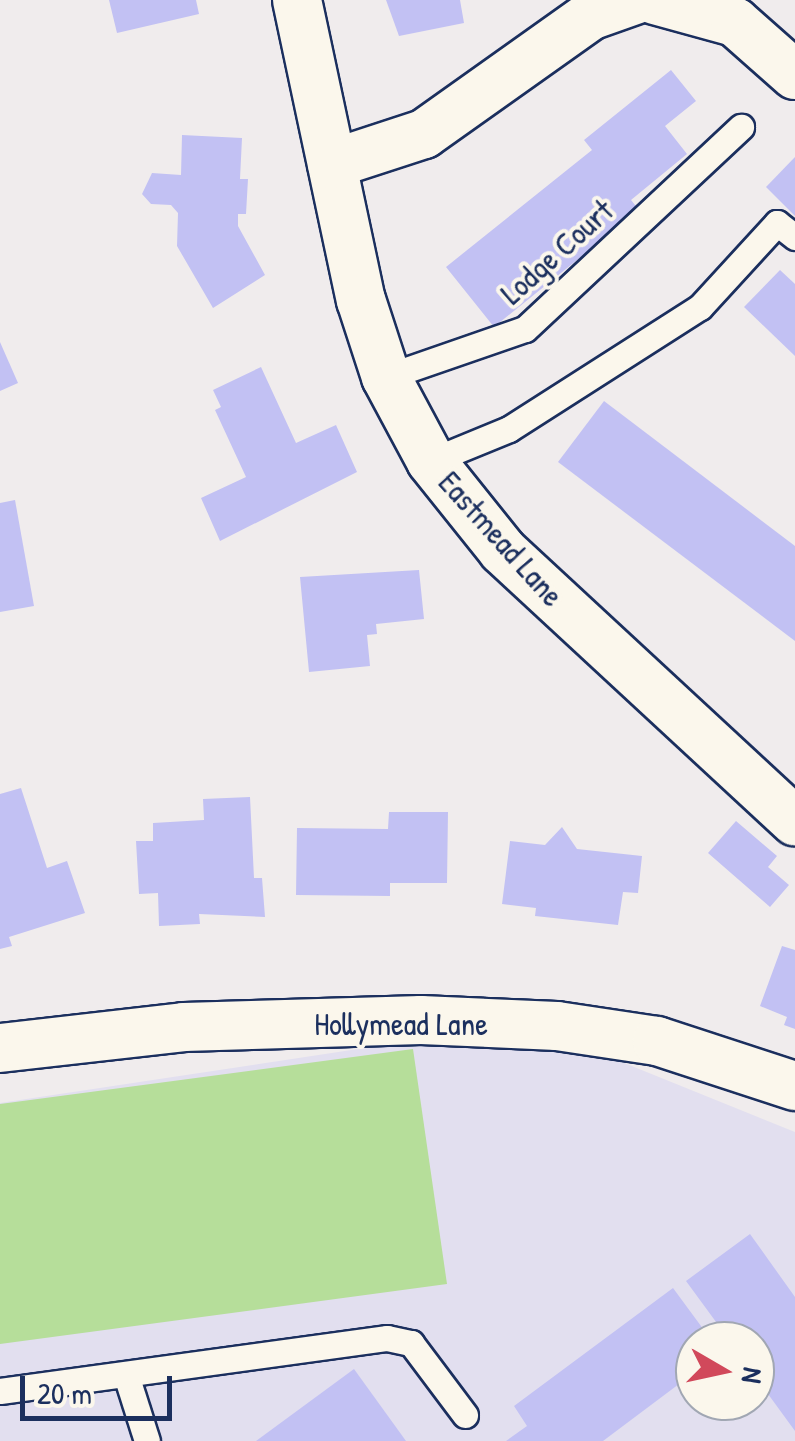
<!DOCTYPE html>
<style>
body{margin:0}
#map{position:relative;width:795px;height:1441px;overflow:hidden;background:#f0eced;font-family:"Patrick Hand",sans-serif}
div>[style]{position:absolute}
.built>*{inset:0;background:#e2dfef}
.green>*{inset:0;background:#b6de9a}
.building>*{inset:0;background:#c2c1f3}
.roads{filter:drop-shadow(2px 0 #1b2f5e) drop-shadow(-2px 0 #1b2f5e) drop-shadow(0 2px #1b2f5e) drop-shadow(0 -2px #1b2f5e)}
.lane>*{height:25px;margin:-12.5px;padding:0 12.5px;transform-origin:12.5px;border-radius:12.5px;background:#fbf7ec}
.street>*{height:48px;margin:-24px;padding:0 24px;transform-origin:24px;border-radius:24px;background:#fbf7ec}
span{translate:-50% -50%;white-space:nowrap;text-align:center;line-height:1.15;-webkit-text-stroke:8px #fbf7ec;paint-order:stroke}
.street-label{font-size:32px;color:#1b2f5e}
.north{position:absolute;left:675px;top:1321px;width:100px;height:100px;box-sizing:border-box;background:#fbf7ec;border:2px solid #a1a7b3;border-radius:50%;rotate:99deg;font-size:28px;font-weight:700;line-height:40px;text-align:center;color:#1b2f5e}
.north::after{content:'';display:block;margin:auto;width:35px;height:45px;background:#d1495b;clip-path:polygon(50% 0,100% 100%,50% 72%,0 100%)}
.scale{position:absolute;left:20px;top:1376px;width:152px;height:45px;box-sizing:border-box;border:5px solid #1b2f5e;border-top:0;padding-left:12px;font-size:30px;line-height:35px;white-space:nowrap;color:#1b2f5e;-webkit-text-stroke:8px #fbf7ec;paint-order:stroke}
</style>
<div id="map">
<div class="built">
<div style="clip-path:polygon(evenodd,411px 1041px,607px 1056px,795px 1132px,795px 1441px,0 1441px,0 1103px,411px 1041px,695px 1341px,755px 1341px,755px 1401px,695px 1401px,695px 1341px)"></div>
</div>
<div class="green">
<div style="clip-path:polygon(413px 1049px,447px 1284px,0 1344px,0 1104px)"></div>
</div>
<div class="building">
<div style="clip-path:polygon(109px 0,196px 0,199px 14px,117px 33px)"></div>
<div style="clip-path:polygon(386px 0,460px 0,464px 23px,399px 36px)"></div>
<div style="clip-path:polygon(671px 70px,696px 101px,665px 126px,687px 154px,631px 200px,639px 210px,494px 327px,446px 267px,592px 150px,584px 140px)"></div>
<div style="clip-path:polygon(182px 135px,242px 138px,240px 179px,248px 179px,246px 214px,238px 214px,238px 226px,265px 275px,213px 308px,177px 246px,178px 213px,171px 205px,151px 204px,142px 194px,152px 173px,181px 175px)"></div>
<div style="clip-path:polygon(795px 157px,795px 216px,766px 187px)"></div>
<div style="clip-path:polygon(780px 270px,795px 284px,795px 356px,744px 307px)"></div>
<div style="clip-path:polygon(0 342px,18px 383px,0 391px)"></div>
<div style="clip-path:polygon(261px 367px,296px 443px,336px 425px,357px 472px,220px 541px,201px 498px,246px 477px,215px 410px,221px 407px,213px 390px)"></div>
<div style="clip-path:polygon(604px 401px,795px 546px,795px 641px,558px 462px)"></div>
<div style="clip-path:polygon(15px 500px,34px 606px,0 612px,0 503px)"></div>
<div style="clip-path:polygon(419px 570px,424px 619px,376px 624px,377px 634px,367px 635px,370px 666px,309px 672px,300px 577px)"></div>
<div style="clip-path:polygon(21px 788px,47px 868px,67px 861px,85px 913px,9px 937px,12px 946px,0 949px,0 794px)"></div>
<div style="clip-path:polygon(250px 797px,254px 878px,262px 878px,265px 917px,199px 914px,200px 924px,159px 926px,158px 893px,139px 894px,136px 841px,153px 841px,153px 823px,204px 820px,203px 799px)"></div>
<div style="clip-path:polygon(389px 812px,448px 812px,447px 883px,390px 883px,390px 896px,296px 895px,297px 828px,388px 829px)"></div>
<div style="clip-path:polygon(736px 821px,777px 856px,768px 867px,789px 885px,770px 907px,708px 853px)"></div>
<div style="clip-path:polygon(562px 827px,577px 849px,642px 856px,638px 893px,623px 892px,618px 925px,535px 916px,536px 908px,502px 904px,510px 841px,545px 845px)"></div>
<div style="clip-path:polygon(782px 946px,795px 950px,795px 1029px,784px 1025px,787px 1017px,760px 1006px)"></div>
<div style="clip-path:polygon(750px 1234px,795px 1297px,795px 1431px,755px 1376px,755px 1341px,730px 1341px,686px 1281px)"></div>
<div style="clip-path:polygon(673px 1288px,712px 1341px,695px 1341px,695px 1372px,603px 1441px,506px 1441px,527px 1426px,514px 1406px)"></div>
<div style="clip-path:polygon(354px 1369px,406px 1441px,256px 1441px)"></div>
</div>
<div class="roads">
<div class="lane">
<div style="left:386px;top:377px;width:147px;rotate:-19.1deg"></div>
<div style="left:525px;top:329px;width:296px;rotate:-43.1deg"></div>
<div style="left:431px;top:461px;width:84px;rotate:-22.3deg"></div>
<div style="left:509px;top:429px;width:227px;rotate:-32.6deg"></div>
<div style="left:700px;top:307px;width:114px;rotate:-47.5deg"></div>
<div style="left:777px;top:223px;width:23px;rotate:38deg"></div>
<div style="left:127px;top:1378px;width:66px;rotate:72.4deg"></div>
<div style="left:0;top:1391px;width:391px;rotate:-7.8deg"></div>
<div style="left:387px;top:1338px;width:25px;rotate:12deg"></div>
<div style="left:411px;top:1343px;width:90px;rotate:53.1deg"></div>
</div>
<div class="street">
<div style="left:297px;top:0;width:307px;rotate:78deg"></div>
<div style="left:361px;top:300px;width:81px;rotate:72deg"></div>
<div style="left:386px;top:377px;width:95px;rotate:61.8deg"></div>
<div style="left:431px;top:461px;width:115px;rotate:51.3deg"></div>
<div style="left:503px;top:551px;width:398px;rotate:42.8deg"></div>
<div style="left:655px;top:0;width:83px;rotate:15.4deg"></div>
<div style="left:735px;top:22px;width:80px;rotate:41.5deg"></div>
<div style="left:332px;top:164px;width:97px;rotate:-18.1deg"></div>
<div style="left:424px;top:134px;width:204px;rotate:-35.4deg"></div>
<div style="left:590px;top:16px;width:48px;rotate:-19.6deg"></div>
<div style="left:0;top:1048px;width:185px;rotate:-6.5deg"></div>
<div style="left:184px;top:1027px;width:237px;rotate:-1.7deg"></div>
<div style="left:421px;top:1020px;width:136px;rotate:2.5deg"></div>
<div style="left:557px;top:1026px;width:101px;rotate:8.5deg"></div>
<div style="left:657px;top:1041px;width:145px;rotate:18.1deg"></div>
</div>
</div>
<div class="street-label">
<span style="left:557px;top:252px;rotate:-42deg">Lodge Court</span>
<span style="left:501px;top:539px;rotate:48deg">Eastmead Lane</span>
<span style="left:401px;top:1024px">Hollymead Lane</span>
</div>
<div class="north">N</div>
<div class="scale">20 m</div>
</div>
